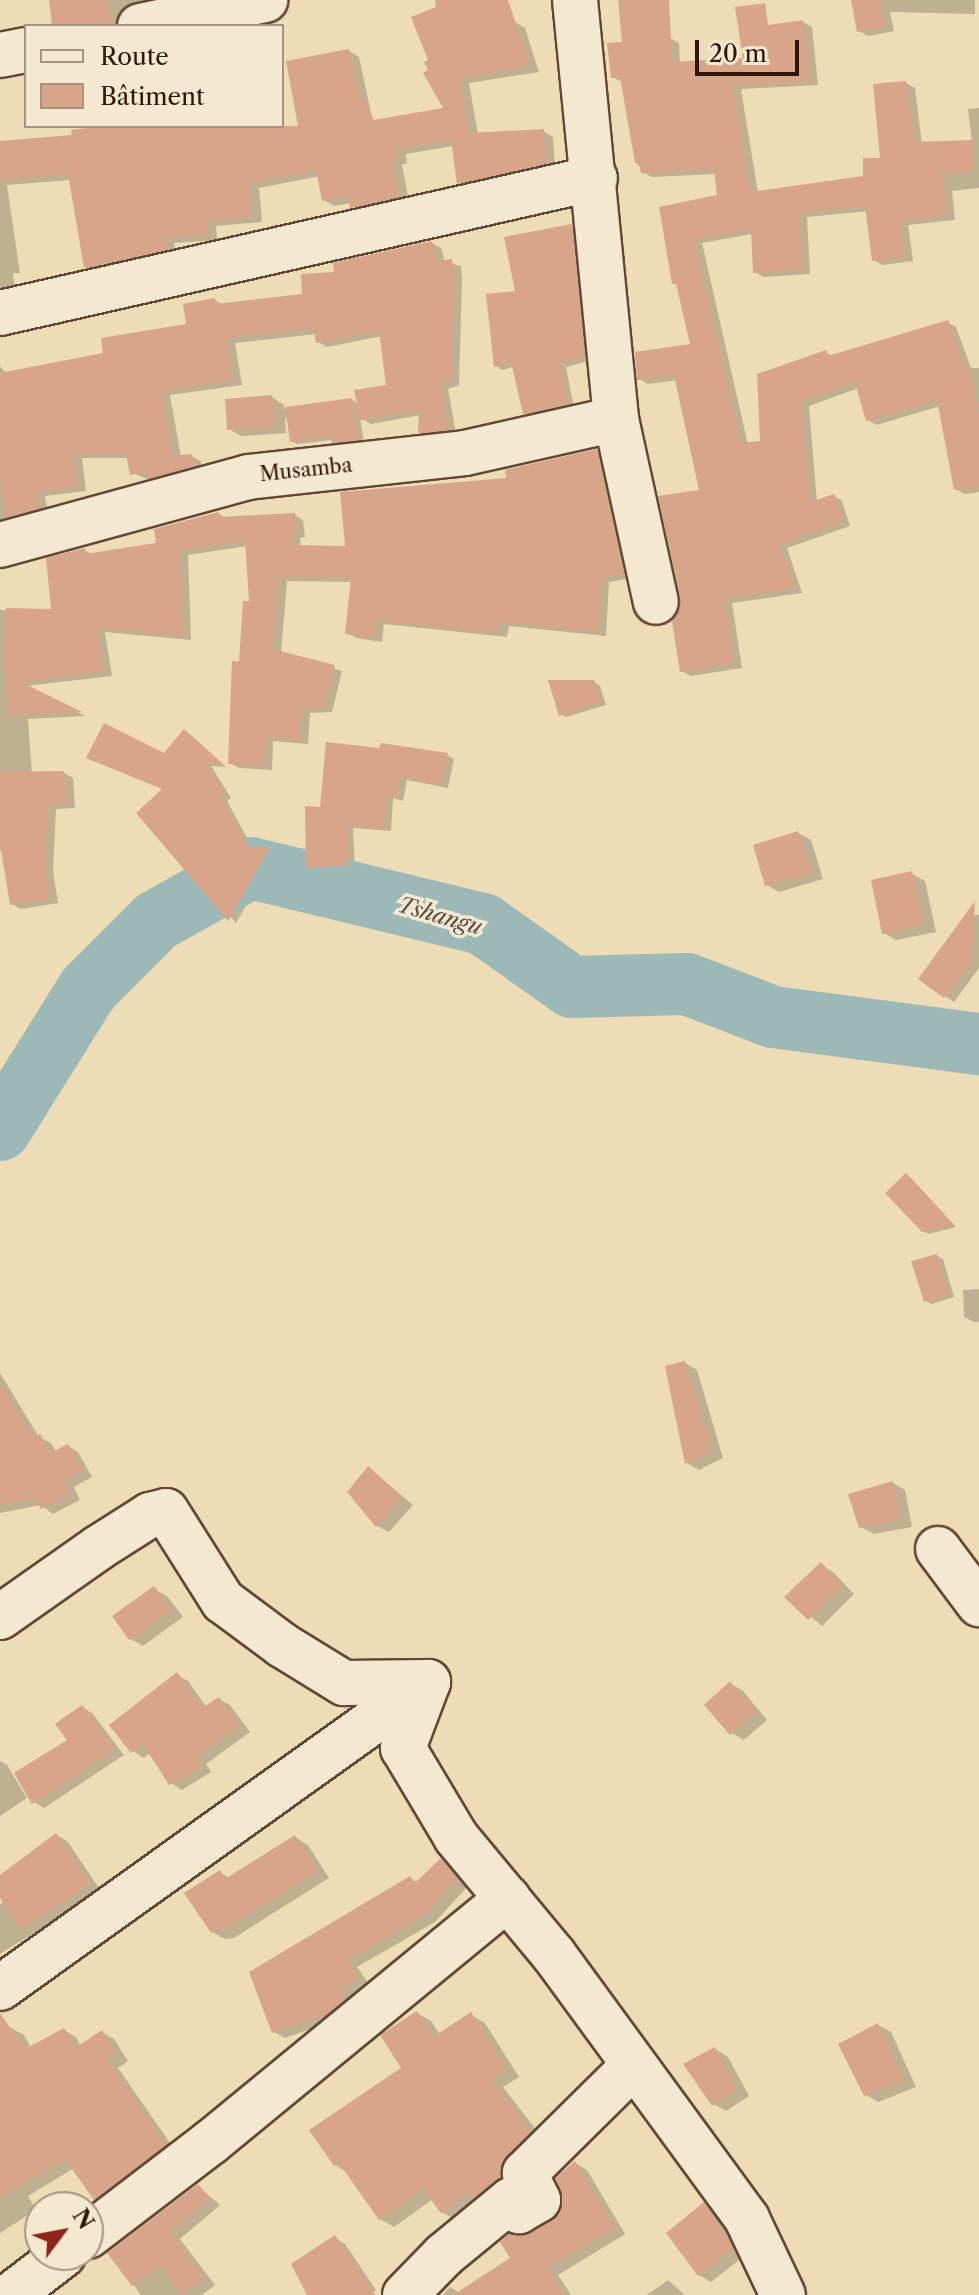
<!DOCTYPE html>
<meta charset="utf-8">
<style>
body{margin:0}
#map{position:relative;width:979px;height:2295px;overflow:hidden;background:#eedcb6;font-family:"Libre Caslon Text",serif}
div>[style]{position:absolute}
.shadow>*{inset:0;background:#0003}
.river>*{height:62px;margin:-31px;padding:0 31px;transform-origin:31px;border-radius:31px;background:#9cb9b7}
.building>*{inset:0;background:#d8a48a}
.roads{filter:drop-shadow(2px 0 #614835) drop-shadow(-2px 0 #614835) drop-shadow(0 2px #614835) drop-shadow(0 -2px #614835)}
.minor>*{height:44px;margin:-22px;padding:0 22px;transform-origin:22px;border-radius:22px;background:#f4e8d0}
span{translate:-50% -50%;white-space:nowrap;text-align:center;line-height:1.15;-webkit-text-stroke:7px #f4e8d0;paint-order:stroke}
.street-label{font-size:20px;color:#32160a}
.water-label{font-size:22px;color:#574f47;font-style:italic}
.legend{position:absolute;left:24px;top:24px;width:260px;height:104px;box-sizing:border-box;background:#f4e8d0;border:2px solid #a69481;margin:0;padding:10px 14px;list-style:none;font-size:24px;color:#32160a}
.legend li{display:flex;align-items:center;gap:16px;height:40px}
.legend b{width:40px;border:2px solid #a69481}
.north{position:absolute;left:24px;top:2191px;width:80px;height:80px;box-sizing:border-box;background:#f4e8d0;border:2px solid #a69481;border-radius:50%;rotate:58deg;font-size:22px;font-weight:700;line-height:32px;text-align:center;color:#32160a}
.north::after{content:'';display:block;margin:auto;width:28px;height:36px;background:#8f2418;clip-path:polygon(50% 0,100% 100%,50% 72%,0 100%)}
.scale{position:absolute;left:695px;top:40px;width:104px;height:36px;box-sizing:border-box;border:4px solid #32160a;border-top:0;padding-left:10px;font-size:24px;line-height:28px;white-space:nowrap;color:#32160a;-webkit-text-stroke:6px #f4e8d0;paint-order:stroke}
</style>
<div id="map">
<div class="shadow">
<div style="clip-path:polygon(51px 0,176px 0,126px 26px,54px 26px)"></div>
<div style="clip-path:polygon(437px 0,478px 0,525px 28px,539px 72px,469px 83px,478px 134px,543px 131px,553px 137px,555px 169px,469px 188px,459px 182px,453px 146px,406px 154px,407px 164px,402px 164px,409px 202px,362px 213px,351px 203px,334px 206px,324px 200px,320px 176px,259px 188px,262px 222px,216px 226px,217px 240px,174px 243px,176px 255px,96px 273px,86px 267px,71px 180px,7px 185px,20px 273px,13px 273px,15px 292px,0 298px,0 143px,74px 137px,107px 126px,241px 126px,292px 145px,349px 51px,359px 57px,373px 122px,446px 110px,430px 61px)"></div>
<div style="clip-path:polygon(853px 0,975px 0,975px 14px,890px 12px,894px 31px,868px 36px,859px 31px)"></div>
<div style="clip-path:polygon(803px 22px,812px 27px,818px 85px,741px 89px,758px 193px,865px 178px,882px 160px,906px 83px,915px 88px,922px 144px,972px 142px,968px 109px,979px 108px,979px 188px,952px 191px,955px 220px,908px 225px,913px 261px,882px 265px,874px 260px,868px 211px,807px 217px,810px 274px,764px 277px,755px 272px,753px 234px,702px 243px,748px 445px,762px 443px,825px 352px,834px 357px,947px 322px,956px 327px,971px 368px,979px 368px,979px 492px,965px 494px,956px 489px,940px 406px,877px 425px,868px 420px,859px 388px,809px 406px,817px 502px,834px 496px,842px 501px,850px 526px,787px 548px,802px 593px,732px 603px,742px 668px,691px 676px,682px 671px,681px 611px,702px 491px,678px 380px,648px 384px,639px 379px,692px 346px,661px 208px,719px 197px,716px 174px,652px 177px,643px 172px,636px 162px,622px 82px,613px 77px,670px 38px,679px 43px,680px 64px,745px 60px)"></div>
<div style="clip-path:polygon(571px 226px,579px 230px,592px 360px,566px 367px,574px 408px,532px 417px,524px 413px,514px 366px,503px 370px,496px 366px,518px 293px)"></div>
<div style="clip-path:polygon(432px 243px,441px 248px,445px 262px,461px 266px,462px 280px,459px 385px,448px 389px,456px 434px,429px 437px,420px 432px,421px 415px,371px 424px,360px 418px,364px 442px,339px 445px,333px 440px,297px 444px,292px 441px,288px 418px,285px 418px,286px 433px,241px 436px,229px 429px,272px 397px,284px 405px,284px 409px,352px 400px,359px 404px,388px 386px,382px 336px,327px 347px,318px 342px,316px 334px,235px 343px,242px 385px,170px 395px,181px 457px,191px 456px,201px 461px,202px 471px,158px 483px,132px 473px,129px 458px,82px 458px,86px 491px,45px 496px,48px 513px,0 528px,0 366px,7px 374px,106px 354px,189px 326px,215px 300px,223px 305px,304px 296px,336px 273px)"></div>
<div style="clip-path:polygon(597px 451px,605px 456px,632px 578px,609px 582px,606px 636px,509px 626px,507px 637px,384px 624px,382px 642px,356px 638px,347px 633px,353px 582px,287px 581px,281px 653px,342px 671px,332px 712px,310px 713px,308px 744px,273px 741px,272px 770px,239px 768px,230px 763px,251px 604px,247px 546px,188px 555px,191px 640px,105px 632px,112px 676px,26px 686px,85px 716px,28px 719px,32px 774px,64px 773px,73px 778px,75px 808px,56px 809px,53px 871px,58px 903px,21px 909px,12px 904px,3px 850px,0 851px,0 610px,53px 612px,84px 550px,94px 555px,159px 545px,219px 514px,227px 519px,295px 515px,303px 520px,305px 537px,300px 538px,301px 547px,347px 548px,508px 480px)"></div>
<div style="clip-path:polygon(594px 682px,600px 686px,606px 705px,566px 717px,561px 714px)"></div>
<div style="clip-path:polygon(191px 735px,226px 767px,211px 766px,231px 798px,227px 801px,253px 849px,276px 853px,236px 923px,138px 813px,165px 789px,164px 756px)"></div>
<div style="clip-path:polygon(447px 755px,454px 759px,448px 788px,407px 780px,403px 801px,393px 798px,391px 831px,353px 828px,355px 869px,316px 871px,308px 867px,321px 809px)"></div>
<div style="clip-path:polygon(798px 833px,811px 840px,823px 879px,779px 892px,767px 885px)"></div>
<div style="clip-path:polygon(912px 874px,925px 881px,936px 932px,896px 940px,884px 933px)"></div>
<div style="clip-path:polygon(968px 914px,979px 915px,979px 968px,954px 1002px,945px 996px)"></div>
<div style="clip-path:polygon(906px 1175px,912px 1179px,956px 1227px,929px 1234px,923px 1231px)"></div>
<div style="clip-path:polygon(937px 1256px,943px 1259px,954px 1297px,932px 1304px,926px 1301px)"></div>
<div style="clip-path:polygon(979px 1289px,979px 1322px,974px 1322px,964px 1317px,963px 1290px)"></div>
<div style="clip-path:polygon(685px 1363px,697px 1370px,723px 1458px,699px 1470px,687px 1463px)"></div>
<div style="clip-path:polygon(0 1373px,39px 1437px,51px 1443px,56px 1452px,68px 1446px,78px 1452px,92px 1477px,74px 1487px,80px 1500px,53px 1514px,41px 1505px,0 1513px)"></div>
<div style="clip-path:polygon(369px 1468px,413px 1505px,389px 1532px,377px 1526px,349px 1492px)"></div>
<div style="clip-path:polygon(893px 1483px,905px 1490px,912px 1527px,874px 1534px,861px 1527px)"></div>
<div style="clip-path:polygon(821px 1565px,833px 1572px,854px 1594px,822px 1626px,787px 1597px)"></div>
<div style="clip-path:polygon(154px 1589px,167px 1596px,183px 1617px,143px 1646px,131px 1639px,115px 1617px)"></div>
<div style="clip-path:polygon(177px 1675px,188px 1681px,207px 1708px,219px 1699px,230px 1705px,250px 1732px,206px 1764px,211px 1772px,182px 1790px,171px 1783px,151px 1752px,144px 1758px,133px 1751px)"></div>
<div style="clip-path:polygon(731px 1684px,743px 1691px,767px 1720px,744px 1740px,732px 1733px)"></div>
<div style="clip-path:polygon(82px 1707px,92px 1713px,124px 1755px,44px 1808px,34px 1802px,70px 1740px)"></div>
<div style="clip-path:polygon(0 1761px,7px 1765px,27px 1798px,0 1816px)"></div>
<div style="clip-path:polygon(57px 1835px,68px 1842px,101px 1891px,0 1954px,0 1904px,5px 1901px,0 1895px,0 1876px)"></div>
<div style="clip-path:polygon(296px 1838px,308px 1845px,329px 1878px,234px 1938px,225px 1939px,212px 1932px,220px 1873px,230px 1878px)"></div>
<div style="clip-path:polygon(441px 1860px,453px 1867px,468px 1886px,435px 1922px,357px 1967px,369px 1984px,350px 1997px,356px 2006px,330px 2022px,285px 2038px,274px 2032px,410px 1878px,418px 1883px)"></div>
<div style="clip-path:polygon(417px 2013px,431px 2021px,440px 2035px,471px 2015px,485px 2023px,519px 2077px,503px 2087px,544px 2140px,514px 2176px,456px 2220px,442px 2212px,433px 2199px,394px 2227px,380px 2219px,347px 2172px,335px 2165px,404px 2069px)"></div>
<div style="clip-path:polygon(878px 2025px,891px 2032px,916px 2087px,878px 2102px,865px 2094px)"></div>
<div style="clip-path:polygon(11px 2028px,24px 2035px,31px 2048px,64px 2030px,76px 2037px,81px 2046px,102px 2032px,114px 2039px,128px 2061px,118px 2068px,177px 2153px,107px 2206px,95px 2199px,74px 2168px,28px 2196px,36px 2210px,0 2233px,0 2035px)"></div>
<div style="clip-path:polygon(715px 2049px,728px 2057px,749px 2096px,726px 2111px,713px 2104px)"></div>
<div style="clip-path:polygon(575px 2163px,587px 2170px,625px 2234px,558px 2275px,571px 2295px,443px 2295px,450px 2287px,460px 2293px,512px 2258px,532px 2235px,561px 2215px)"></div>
<div style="clip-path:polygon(198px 2186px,220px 2205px,180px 2239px,215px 2285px,202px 2295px,141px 2295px,110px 2253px)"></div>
<div style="clip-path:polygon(704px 2205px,716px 2212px,744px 2256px,711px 2282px,699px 2275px)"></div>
<div style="clip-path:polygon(335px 2238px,345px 2244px,376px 2290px,370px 2295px,309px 2295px)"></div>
<div style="clip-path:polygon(668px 2280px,685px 2295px,647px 2295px)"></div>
</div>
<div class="river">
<div style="left:0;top:1130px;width:166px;rotate:-58deg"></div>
<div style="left:88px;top:989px;width:96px;rotate:-45deg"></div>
<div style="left:156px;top:921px;width:108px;rotate:-29.4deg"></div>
<div style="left:250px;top:868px;width:240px;rotate:13.5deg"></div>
<div style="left:483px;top:924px;width:109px;rotate:35.3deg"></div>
<div style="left:572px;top:987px;width:115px;rotate:-1.5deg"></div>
<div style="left:687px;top:984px;width:92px;rotate:21deg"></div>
<div style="left:773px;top:1017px;width:208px;rotate:7.5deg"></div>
</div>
<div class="building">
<div style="clip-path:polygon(49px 0,108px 0,112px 26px,52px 26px)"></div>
<div style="clip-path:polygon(435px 0,508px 0,530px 66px,460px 78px,469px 133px,544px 129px,545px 164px,457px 184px,451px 140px,396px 149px,397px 159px,393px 159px,400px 197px,350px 208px,348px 196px,322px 201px,316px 170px,249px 183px,252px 217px,207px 221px,208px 235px,164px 238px,166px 250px,84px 268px,68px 174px,0 180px,0 141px,72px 135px,71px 130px,103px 126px,298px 126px,286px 61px,349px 49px,358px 90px,374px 120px,443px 108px,423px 73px,428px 70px,424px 62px,428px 60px,411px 17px,436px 7px)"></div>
<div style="clip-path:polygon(618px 0,669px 0,672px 62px,743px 58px,735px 7px,765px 3px,768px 25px,803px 20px,810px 81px,733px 85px,750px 192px,863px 176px,863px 158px,880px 158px,873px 84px,906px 81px,915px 142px,973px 140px,974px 171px,942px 172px,947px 216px,900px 221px,904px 257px,872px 261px,865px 206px,799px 213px,802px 270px,753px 273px,751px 229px,694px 239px,741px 443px,760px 441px,757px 374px,826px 350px,828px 356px,948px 320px,964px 367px,969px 366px,979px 417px,979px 487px,954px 490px,937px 400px,866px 421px,855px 382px,801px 401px,810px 502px,834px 494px,843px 521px,779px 544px,795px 588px,724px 599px,734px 663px,680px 672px,672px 621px,679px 610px,680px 597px,658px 496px,699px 490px,674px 375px,637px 380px,635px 352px,690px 344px,676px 284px,672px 284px,659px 207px,717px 195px,714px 169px,641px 173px,639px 162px,635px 163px,620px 77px,611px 78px,607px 43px,622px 42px)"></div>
<div style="clip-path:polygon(851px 0,880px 0,885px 26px,857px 32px)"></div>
<div style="clip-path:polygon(572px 224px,585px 357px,560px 363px,568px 404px,523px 414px,511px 362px,494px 367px,486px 294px,515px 291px,504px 237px)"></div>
<div style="clip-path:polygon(432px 241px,437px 261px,452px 259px,454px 273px,451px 380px,440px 384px,448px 430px,418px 433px,419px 410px,360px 420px,354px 390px,386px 385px,379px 331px,316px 343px,313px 328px,227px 338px,233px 380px,162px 391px,173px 456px,192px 454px,194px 466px,147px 479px,146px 472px,130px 475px,126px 454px,73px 454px,78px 486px,37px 492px,39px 508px,6px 517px,0 475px,0 373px,103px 353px,101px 338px,186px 324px,183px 304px,215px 298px,216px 304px,302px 294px,301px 274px,334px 272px,333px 263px)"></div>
<div style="clip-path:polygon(272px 395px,274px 427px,227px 430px,225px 399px)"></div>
<div style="clip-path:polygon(352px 398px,360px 440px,332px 443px,331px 437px,290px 442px,285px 407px)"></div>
<div style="clip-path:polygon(597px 449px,624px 574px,601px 578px,598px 632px,500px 622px,498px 633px,376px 621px,374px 638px,345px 634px,351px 578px,279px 577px,272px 649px,335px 665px,324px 708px,301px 709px,299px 740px,265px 737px,264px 766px,228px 764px,232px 661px,239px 661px,243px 601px,249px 601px,245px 541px,180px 551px,183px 636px,97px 628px,104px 671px,21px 682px,82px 712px,8px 716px,4px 656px,6px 608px,51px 609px,46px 558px,85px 548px,85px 554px,156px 543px,154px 529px,219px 512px,220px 517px,295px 513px,297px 533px,292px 534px,293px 545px,345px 546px,340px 492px,506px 478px,505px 470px)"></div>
<div style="clip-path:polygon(548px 680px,594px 680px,602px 702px,559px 716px)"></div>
<div style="clip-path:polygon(104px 723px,164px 753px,184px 729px,223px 764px,206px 763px,226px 794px,221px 797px,249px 847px,270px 847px,228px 921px,136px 813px,162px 789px,86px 758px)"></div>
<div style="clip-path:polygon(326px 742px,379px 748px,381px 743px,448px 753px,441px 785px,400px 777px,396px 798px,386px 796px,384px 828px,347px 825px,348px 866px,306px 868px,305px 806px,320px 807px)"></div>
<div style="clip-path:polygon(64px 771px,67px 805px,48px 805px,45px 866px,50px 899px,10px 905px,0 844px,0 772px)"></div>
<div style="clip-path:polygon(798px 831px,812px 873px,765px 886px,753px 845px)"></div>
<div style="clip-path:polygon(912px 871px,924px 925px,882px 934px,871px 880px)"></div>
<div style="clip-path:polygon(975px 901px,972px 960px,944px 998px,918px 979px)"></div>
<div style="clip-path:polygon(906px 1173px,953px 1224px,922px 1232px,885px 1193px)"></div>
<div style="clip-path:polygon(937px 1254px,949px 1295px,924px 1302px,911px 1261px)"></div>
<div style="clip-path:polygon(685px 1361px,712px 1451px,685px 1464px,665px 1366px)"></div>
<div style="clip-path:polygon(0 1382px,34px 1438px,40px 1434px,50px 1453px,68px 1444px,83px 1471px,64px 1481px,70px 1494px,41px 1509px,36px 1499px,0 1505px)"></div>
<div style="clip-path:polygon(368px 1466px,402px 1497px,376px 1527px,347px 1492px)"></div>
<div style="clip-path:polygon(893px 1481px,901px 1520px,859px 1528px,848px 1494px)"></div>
<div style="clip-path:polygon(821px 1562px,842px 1586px,808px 1620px,784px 1597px)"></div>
<div style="clip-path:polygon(154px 1586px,172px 1610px,129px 1640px,112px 1616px)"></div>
<div style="clip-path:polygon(177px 1672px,202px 1708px,219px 1697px,240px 1725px,196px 1757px,201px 1766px,169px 1785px,143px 1744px,131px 1753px,109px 1725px)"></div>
<div style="clip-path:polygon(730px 1681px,756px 1712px,730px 1735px,704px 1705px)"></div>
<div style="clip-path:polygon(82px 1705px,115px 1749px,32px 1804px,14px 1773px,67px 1740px,55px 1724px)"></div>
<div style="clip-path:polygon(56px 1833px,90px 1884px,21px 1930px,0 1898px,0 1875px)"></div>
<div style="clip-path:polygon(295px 1835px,318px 1871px,220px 1932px,218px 1929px,211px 1933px,184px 1893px,220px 1870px,225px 1879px)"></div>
<div style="clip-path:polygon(441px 1858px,458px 1878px,423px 1916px,347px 1960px,358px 1977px,339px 1990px,346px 1999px,321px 2019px,319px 2016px,272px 2033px,249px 1972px,410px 1876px,415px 1883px)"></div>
<div style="clip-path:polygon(417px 2011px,433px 2037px,471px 2012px,506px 2069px,491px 2079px,531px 2132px,507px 2156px,501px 2168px,501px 2178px,473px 2199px,470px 2192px,441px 2213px,423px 2189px,379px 2220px,339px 2163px,334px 2166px,309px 2130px,401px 2068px,380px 2035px)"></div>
<div style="clip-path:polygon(0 2013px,25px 2049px,64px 2028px,75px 2048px,102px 2030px,117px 2053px,107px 2060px,166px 2145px,94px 2200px,65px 2159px,0 2198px)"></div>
<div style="clip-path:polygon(878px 2023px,904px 2080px,864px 2096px,838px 2044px)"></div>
<div style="clip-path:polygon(715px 2047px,737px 2089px,712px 2106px,683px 2064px)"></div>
<div style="clip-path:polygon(575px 2161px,615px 2227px,548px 2268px,564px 2295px,453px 2295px,510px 2258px,500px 2242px,509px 2234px,531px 2233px,559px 2214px,563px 2200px,555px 2178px)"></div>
<div style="clip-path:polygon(198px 2184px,210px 2198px,170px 2232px,205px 2278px,182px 2295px,160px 2265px,132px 2286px,107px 2253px)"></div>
<div style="clip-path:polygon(704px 2202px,733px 2248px,698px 2276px,666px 2233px)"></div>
<div style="clip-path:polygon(335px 2235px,375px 2295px,307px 2295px,291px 2264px)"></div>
</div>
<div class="roads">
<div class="minor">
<div style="left:575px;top:0;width:421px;rotate:84.4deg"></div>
<div style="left:616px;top:419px;width:187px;rotate:77.7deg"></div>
<div style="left:140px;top:26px;width:128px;rotate:-11.7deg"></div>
<div style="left:0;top:55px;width:26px;rotate:-11deg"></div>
<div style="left:0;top:313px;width:610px;rotate:-12.78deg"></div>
<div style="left:0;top:545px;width:257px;rotate:-15.3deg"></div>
<div style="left:248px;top:477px;width:218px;rotate:-6.3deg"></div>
<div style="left:465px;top:453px;width:155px;rotate:-12.7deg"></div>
<div style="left:938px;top:1549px;width:69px;rotate:53.3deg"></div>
<div style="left:0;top:1617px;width:120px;rotate:-35.1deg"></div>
<div style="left:98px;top:1548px;width:62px;rotate:-32.4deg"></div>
<div style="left:150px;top:1515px;width:16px;rotate:-14deg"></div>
<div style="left:166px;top:1511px;width:107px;rotate:57.7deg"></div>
<div style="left:223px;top:1601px;width:74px;rotate:36.7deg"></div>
<div style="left:282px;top:1645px;width:73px;rotate:31.5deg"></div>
<div style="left:344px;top:1683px;width:84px;rotate:-0.7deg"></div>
<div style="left:428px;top:1682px;width:71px;rotate:110.7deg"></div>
<div style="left:403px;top:1748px;width:104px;rotate:59.2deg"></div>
<div style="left:456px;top:1837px;width:153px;rotate:50.3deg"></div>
<div style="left:554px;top:1955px;width:327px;rotate:53.8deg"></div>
<div style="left:747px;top:2219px;width:84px;rotate:64.7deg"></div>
<div style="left:0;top:1988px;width:526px;rotate:-35.56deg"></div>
<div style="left:88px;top:2236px;width:155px;rotate:-37.4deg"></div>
<div style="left:211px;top:2142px;width:384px;rotate:-39.4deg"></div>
<div style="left:11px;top:2295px;width:66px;rotate:-37.6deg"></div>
<div style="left:405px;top:2295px;width:56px;rotate:-45.7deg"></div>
<div style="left:444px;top:2255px;width:87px;rotate:-39.4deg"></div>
<div style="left:511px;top:2200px;width:14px;rotate:54deg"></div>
<div style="left:519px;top:2211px;width:22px;rotate:-30deg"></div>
<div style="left:538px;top:2200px;width:30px;rotate:-116deg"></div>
<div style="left:525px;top:2173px;width:152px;rotate:-44.7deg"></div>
</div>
</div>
<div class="street-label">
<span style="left:306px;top:470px;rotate:-6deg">Musamba</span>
</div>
<div class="water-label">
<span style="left:440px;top:916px;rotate:16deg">Tshangu</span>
</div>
<ul class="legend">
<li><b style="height:10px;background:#f4e8d0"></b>Route</li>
<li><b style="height:22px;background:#d8a48a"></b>Bâtiment</li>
</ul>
<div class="north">N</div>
<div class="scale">20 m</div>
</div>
